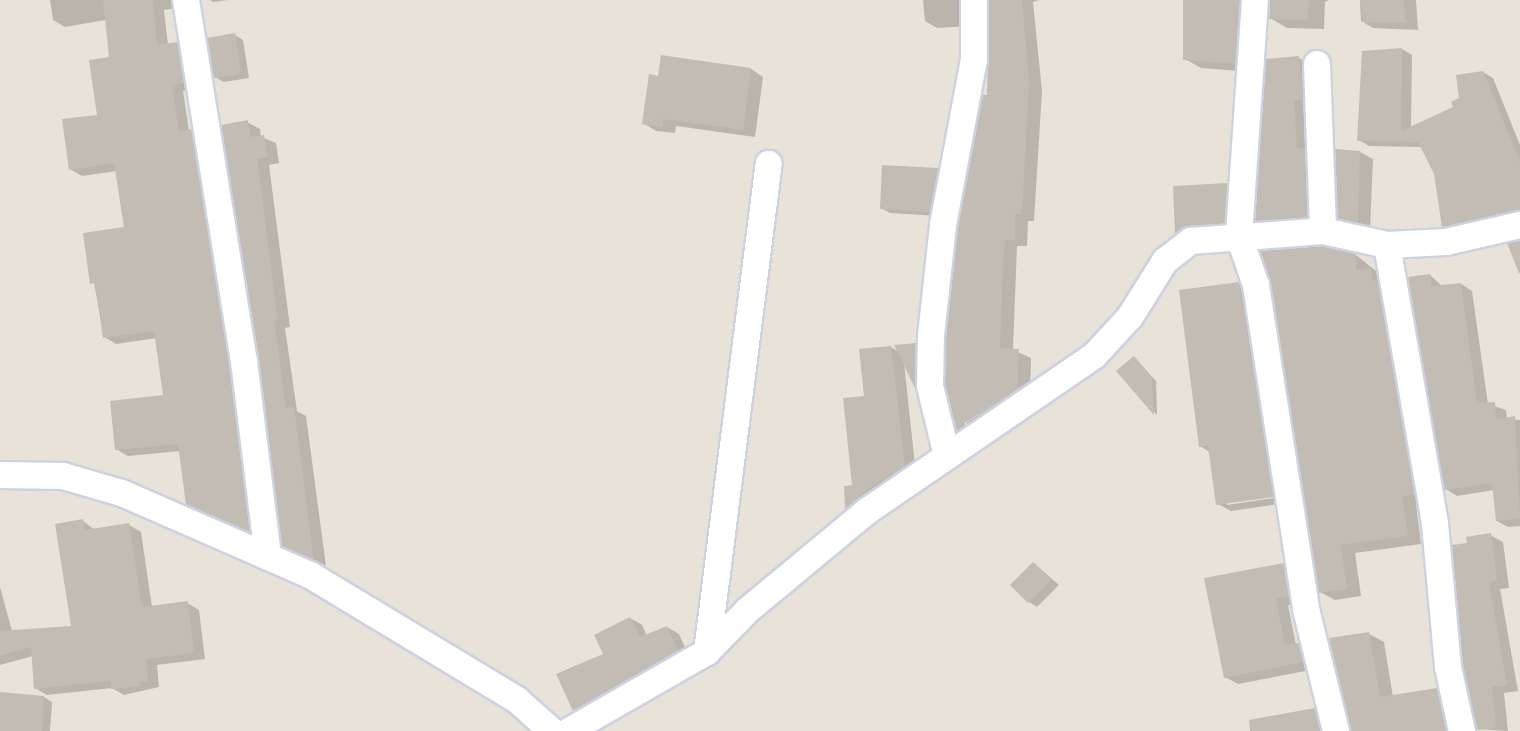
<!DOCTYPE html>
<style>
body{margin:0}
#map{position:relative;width:1520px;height:731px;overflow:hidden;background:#e9e2d9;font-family:"PT Sans",sans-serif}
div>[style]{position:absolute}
.shadow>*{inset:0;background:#0003}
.building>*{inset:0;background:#c2bcb5}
.roads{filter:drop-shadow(2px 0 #ced2e0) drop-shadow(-2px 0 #ced2e0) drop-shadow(0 2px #ced2e0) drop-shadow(0 -2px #ced2e0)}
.minor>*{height:26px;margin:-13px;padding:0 13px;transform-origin:13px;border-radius:13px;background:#fff}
span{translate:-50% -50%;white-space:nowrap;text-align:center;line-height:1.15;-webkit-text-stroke:6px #fff;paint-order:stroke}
</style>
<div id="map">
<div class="shadow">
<div style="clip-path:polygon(50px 0,186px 0,183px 7px,164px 10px,168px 45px,177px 44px,189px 50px,195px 89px,183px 91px,189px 131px,203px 138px,261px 537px,200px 511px,180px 451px,128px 456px,116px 449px,165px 397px,157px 338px,116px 344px,104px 337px,85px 234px,126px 228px,117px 171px,82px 176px,70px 169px,99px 116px,110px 58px,106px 20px,65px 27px,53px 20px)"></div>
<div style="clip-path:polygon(210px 0,228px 0,213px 2px)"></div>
<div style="clip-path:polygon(923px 0,976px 0,971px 26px,937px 28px,925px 21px)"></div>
<div style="clip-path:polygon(990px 0,1039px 0,1033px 2px,1042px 91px,1034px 221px,1028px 221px,1027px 246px,1017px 246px,1013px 350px,1031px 358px,1030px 397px,977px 430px,966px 423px,1023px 385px,964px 421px,965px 426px,975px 432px,970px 438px,958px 431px,947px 384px,989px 97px)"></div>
<div style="clip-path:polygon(1184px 0,1261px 0,1252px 72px,1201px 68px,1185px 59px)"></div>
<div style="clip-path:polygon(1270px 0,1329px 0,1325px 2px,1324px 29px,1287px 28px,1270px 18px)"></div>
<div style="clip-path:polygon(1360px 0,1416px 0,1418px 30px,1373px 28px,1361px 21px)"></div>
<div style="clip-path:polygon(235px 35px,243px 40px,249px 78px,224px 82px,215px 77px)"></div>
<div style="clip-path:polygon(1402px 49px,1412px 55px,1411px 128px,1455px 107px,1483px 72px,1493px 78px,1520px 145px,1520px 217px,1454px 232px,1444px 226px,1435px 173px,1422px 147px,1369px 146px,1359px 140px)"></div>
<div style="clip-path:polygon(1299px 58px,1310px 64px,1313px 105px,1305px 106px,1307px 151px,1315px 156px,1318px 223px,1267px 226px,1257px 220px)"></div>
<div style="clip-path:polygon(751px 69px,763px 77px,755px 137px,676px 126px,675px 133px,656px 131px,643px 123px,659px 78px)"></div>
<div style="clip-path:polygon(247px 122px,260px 129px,261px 137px,276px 143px,279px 163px,269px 165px,290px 327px,285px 328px,297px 411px,306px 416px,326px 566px,283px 545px)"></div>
<div style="clip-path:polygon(1360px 152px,1373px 159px,1370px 229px,1339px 218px)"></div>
<div style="clip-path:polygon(884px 166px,938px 170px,946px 174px,939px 216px,890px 213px,881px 208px)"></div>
<div style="clip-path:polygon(1227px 185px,1236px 190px,1233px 228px,1185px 238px,1177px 233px,1174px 188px)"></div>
<div style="clip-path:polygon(1356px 255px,1385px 278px,1429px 502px,1416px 504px,1421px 544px,1355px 553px,1361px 596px,1335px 600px,1320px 592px)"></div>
<div style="clip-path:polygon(1430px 275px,1442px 286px,1461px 284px,1472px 291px,1488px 404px,1506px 410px,1507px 419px,1520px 420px,1520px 526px,1508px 527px,1497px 521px,1494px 490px,1457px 496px,1446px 489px)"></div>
<div style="clip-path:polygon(evenodd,1239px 284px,1252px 291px,1286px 503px,1231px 511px,1218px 504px,1211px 453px,1200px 446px,1239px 284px,1281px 494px,1281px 497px,1227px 505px,1227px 502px,1281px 494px)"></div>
<div style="clip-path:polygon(916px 345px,928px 352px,928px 393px,916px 387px,904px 363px,916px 474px,858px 516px,846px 509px,846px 487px,854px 487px,865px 397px,891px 347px,899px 352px)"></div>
<div style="clip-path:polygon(1134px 358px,1156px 381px,1157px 415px,1118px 371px)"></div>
<div style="clip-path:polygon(83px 521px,95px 530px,129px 525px,141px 532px,152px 607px,187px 603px,199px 610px,205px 659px,157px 665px,159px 687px,124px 695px,112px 688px,47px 695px,35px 688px,33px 656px,0 665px,0 587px,12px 631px,71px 627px)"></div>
<div style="clip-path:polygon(1490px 535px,1503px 542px,1509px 588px,1500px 589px,1518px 691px,1504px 693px,1508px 731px,1478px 729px,1469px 544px)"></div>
<div style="clip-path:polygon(1034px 563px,1059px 585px,1037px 607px,1029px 602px)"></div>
<div style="clip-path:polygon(1283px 564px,1296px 572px,1301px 603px,1288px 605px,1296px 645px,1311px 652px,1316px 669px,1238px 684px,1225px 677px)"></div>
<div style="clip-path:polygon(630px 618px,642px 625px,647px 636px,667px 627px,679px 634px,690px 658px,586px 717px,574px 710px)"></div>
<div style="clip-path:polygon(1369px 634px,1384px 642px,1393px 697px,1437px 690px,1452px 699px,1459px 731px,1351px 731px)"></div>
<div style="clip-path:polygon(0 694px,44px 697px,52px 702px,50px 731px,0 731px)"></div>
<div style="clip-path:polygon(1315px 709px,1330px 718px,1334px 731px,1260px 731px)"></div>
</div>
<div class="building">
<div style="clip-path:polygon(103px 0,153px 0,157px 45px,178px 42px,184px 83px,172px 85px,179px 131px,192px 129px,229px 363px,250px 532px,186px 505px,178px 444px,115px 450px,110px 401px,163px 395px,154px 331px,103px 338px,95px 283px,90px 284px,83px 233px,124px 227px,114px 163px,69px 170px,62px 119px,97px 115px,89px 60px,109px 57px)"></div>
<div style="clip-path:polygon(989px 0,1022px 0,1029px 83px,1022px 214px,1015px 214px,1015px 240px,1005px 240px,1003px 265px,1000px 348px,1019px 349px,1017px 390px,963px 424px,957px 432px,945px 384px,946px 337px,958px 227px,983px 95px,987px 95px)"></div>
<div style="clip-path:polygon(1183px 0,1240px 0,1236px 64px,1183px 60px)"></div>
<div style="clip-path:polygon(1270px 0,1309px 0,1308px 20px,1269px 19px)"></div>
<div style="clip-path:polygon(1361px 0,1404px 0,1406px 23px,1363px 22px)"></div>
<div style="clip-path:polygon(235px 33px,241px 74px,214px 78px,207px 38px)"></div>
<div style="clip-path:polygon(1402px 48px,1401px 131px,1453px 107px,1451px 102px,1459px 98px,1456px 75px,1483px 71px,1520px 162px,1520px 210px,1442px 227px,1434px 174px,1418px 142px,1357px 141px,1362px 51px)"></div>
<div style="clip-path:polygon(661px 55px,751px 68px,743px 130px,663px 119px,662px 127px,642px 124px,649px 74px,658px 76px)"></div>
<div style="clip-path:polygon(1299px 56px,1303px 100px,1294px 101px,1297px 148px,1305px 148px,1307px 217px,1255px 221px,1266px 59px)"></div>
<div style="clip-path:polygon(248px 120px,250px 137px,264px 135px,268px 157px,257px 159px,278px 321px,274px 321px,286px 408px,294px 407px,314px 561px,282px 546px,259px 359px,221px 125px)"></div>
<div style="clip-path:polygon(1335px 149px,1360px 151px,1358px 223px,1338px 219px)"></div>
<div style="clip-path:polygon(882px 165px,938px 168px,930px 212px,880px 209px)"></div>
<div style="clip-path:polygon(1228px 183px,1225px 223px,1189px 226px,1175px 234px,1173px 186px)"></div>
<div style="clip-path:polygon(1520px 240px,1520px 273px,1519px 273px,1507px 243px)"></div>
<div style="clip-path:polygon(1322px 246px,1356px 254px,1356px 271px,1371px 268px,1373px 281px,1378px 281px,1415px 494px,1402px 496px,1408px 536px,1341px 545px,1347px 589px,1319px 593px,1271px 283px,1260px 251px)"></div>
<div style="clip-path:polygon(1430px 274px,1431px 286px,1461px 283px,1477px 403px,1495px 402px,1496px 419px,1515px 416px,1520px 519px,1496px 521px,1492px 483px,1444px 490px,1408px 277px)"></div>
<div style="clip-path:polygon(1239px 282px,1274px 497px,1216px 505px,1208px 446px,1199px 447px,1179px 290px)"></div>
<div style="clip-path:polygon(916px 343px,915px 386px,915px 388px,894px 345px)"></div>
<div style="clip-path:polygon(891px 346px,905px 467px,866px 490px,845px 510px,844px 486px,852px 485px,843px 398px,864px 396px,859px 349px)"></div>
<div style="clip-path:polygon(1134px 356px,1152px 377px,1154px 415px,1116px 371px)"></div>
<div style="clip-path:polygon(83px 519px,85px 530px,129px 523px,142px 607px,188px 601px,194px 653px,146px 659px,148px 681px,139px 682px,140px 686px,111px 689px,110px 681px,34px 689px,31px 647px,0 656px,0 631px,71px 626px,55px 524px)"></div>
<div style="clip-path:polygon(1491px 533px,1497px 581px,1489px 582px,1507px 685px,1492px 687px,1496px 728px,1477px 730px,1463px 665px,1452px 545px,1467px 543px,1466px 537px)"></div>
<div style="clip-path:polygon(1033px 562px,1051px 580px,1028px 603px,1010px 585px)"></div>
<div style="clip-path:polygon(1284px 563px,1289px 597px,1276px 598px,1285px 645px,1299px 643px,1304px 662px,1224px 678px,1204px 578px)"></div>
<div style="clip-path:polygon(630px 617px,640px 637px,667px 626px,678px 651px,573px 711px,556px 674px,603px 654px,594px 635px)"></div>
<div style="clip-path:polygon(1369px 632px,1380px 697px,1437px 688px,1447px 731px,1351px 731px,1329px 638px)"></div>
<div style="clip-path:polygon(0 692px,44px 696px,42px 731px,0 731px)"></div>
<div style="clip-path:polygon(1315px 708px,1321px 731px,1250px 731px,1249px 720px)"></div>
</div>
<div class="roads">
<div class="minor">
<div style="left:186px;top:0;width:366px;rotate:80.9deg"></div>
<div style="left:244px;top:361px;width:197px;rotate:83deg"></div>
<div style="left:1255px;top:0;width:237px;rotate:93.9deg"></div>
<div style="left:1239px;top:236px;width:52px;rotate:70.9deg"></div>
<div style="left:1256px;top:285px;width:328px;rotate:81.2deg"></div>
<div style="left:1306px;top:609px;width:126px;rotate:76.2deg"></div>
<div style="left:1317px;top:64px;width:167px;rotate:87.9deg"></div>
<div style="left:1387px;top:245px;width:283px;rotate:80.2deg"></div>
<div style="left:1435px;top:524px;width:144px;rotate:84.8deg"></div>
<div style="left:1448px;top:667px;width:66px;rotate:77.7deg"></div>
<div style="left:947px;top:456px;width:72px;rotate:-103.7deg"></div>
<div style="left:930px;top:386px;width:50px;rotate:-88.9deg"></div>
<div style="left:931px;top:336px;width:112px;rotate:-83.8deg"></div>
<div style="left:943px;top:225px;width:168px;rotate:-79.4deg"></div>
<div style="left:974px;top:60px;width:60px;rotate:-90deg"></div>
<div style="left:0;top:475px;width:63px;rotate:0.9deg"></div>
<div style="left:63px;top:476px;width:61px;rotate:16.1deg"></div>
<div style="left:122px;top:493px;width:205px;rotate:23.6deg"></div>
<div style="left:310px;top:575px;width:242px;rotate:31.1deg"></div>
<div style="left:517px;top:700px;width:47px;rotate:41.5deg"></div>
<div style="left:707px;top:652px;width:492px;rotate:-82.8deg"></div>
<div style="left:569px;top:731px;width:159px;rotate:-29.8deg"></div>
<div style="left:707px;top:652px;width:59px;rotate:-45.7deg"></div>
<div style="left:748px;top:610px;width:153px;rotate:-39.7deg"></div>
<div style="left:866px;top:512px;width:276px;rotate:-34.4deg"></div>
<div style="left:1094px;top:356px;width:53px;rotate:-47.3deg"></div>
<div style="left:1130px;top:317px;width:66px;rotate:-58deg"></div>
<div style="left:1165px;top:261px;width:33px;rotate:-38deg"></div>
<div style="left:1191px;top:241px;width:132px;rotate:-4.3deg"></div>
<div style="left:1323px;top:231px;width:66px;rotate:12.3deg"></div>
<div style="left:1387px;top:245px;width:59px;rotate:-2.9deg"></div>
<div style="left:1446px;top:242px;width:76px;rotate:-12.9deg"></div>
</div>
</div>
</div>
